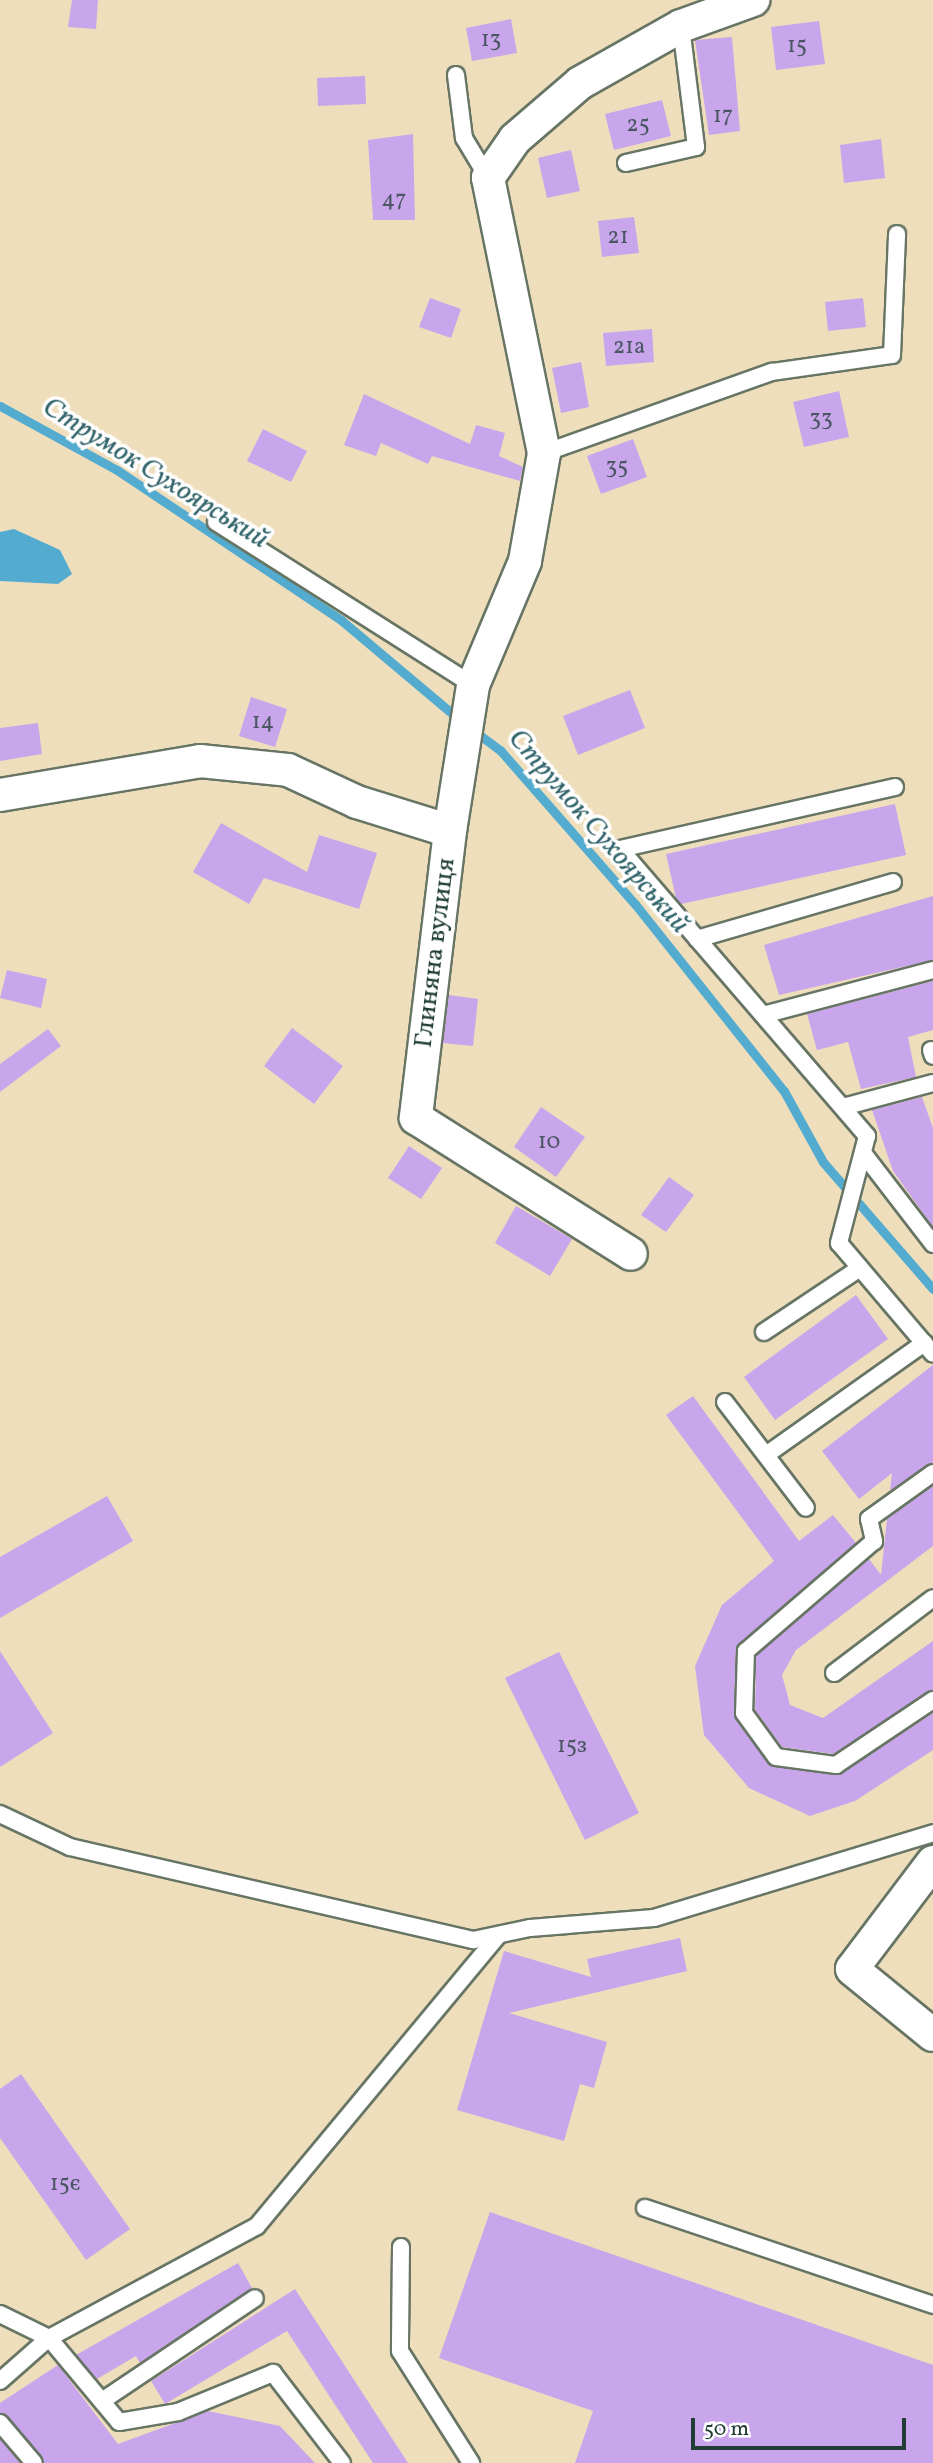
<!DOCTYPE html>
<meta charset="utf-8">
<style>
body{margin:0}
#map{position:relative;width:933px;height:2463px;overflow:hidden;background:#eedebc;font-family:Vollkorn,serif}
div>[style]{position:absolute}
.water>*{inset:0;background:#53acd0}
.stream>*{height:9px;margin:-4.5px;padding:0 4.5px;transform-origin:4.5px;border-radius:4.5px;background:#53acd0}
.building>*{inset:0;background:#c9a6ec}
.roads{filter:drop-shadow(2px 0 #677564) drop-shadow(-2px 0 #677564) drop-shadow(0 2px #677564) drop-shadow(0 -2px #677564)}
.service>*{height:16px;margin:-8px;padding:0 8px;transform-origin:8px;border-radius:8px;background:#fff}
.minor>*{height:32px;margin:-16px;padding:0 16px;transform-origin:16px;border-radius:16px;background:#fff}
span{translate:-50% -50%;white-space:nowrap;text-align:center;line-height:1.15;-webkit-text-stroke:7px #fff;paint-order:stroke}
.number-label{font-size:23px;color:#4a5762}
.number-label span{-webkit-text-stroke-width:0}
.street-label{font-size:26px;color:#1f3d34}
.water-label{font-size:28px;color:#31646b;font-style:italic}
.scale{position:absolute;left:691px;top:2418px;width:215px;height:32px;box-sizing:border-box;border:4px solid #1f3d34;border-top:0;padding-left:9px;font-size:21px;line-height:24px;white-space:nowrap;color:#1f3d34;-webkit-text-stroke:5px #fff;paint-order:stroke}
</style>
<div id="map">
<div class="water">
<div style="clip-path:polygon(14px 529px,60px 550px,72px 574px,58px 584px,0 581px,0 532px)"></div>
</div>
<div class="stream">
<div style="left:0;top:406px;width:133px;rotate:28.7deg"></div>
<div style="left:117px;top:470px;width:270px;rotate:33.8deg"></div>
<div style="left:341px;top:620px;width:158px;rotate:40.1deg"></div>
<div style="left:473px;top:730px;width:34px;rotate:37deg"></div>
<div style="left:500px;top:750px;width:205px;rotate:48.8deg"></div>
<div style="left:635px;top:904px;width:239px;rotate:51.5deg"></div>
<div style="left:784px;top:1091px;width:81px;rotate:61.2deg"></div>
<div style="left:823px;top:1162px;width:168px;rotate:49.1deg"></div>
</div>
<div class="building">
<div style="clip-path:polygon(72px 0,98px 0,96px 29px,68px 27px)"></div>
<div style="clip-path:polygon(511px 19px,517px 53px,472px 61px,466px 28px)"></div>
<div style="clip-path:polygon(819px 21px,825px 64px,776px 70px,771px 27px)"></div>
<div style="clip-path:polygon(732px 37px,740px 131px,709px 135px,695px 40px)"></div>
<div style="clip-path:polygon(365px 76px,366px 104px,318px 106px,317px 78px)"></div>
<div style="clip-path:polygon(662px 100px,671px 136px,614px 150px,605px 114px)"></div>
<div style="clip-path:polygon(413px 134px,415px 220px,373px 220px,368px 140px)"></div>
<div style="clip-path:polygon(881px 139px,885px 178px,844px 183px,840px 145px)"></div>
<div style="clip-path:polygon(571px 150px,580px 191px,547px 198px,538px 158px)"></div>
<div style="clip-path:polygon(634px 217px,639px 253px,602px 257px,598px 221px)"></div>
<div style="clip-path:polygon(430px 298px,461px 309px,451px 338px,419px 327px)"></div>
<div style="clip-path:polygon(863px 298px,866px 327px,828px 331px,825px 302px)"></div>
<div style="clip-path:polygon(652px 329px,654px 362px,606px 366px,603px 333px)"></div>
<div style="clip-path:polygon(581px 362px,589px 407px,561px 413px,552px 368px)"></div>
<div style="clip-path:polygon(839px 391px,849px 437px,804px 447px,793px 402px)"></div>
<div style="clip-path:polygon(364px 394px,470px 444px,476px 425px,505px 433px,499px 456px,523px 467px,520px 481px,432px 456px,428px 464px,381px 443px,376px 456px,344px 445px)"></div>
<div style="clip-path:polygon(263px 429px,307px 451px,291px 482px,247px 461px)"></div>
<div style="clip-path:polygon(633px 439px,647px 477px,601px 494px,587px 456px)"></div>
<div style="clip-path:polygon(630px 690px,645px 728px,578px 755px,563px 716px)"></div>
<div style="clip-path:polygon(251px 697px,287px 709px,275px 747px,239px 736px)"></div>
<div style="clip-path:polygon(38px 723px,42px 754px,0 761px,0 728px)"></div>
<div style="clip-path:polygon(895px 804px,906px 855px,681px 904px,676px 898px,666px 854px)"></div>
<div style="clip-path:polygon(221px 823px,307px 872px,319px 835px,377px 853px,359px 909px,264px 878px,249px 904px,193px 872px)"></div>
<div style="clip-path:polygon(933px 896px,933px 960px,779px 995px,764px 945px)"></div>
<div style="clip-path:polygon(7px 970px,47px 979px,41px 1008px,0 998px)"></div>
<div style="clip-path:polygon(933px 981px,933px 1030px,908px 1037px,916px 1077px,861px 1089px,848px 1042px,817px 1050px,807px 1014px)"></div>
<div style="clip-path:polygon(449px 995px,478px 999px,473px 1046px,443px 1043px)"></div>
<div style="clip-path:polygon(292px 1028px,343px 1066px,314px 1104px,264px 1066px)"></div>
<div style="clip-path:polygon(48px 1029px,61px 1046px,0 1092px,0 1064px)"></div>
<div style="clip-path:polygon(922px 1097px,933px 1128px,933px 1227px,893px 1171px,872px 1110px)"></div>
<div style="clip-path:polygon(541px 1107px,585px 1137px,556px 1177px,514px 1147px)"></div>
<div style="clip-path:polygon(409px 1146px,442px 1168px,421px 1199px,388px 1178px)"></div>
<div style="clip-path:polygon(669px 1177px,694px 1195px,666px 1232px,641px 1215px)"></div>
<div style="clip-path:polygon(516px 1206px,572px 1239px,550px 1276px,495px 1243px)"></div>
<div style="clip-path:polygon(856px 1295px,888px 1339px,775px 1420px,744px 1377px)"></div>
<div style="clip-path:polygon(933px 1365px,933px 1463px,890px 1491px,892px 1473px,859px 1499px,822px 1451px)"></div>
<div style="clip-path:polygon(693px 1396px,799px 1541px,833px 1515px,856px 1543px,736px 1647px,734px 1714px,768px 1763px,841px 1774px,933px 1713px,933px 1750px,855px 1801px,810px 1816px,749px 1788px,704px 1735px,695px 1666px,722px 1605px,774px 1561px,666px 1415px)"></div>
<div style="clip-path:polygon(933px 1486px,933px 1546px,796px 1650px,782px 1675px,790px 1705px,823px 1718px,933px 1641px,933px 1690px,833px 1754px,782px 1747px,755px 1710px,756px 1656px,869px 1559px,881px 1575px,887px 1519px)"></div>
<div style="clip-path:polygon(107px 1496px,133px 1541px,0 1618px,0 1557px)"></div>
<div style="clip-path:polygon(0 1651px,53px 1733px,0 1767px)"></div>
<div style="clip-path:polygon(559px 1652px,639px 1813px,585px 1840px,505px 1678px)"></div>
<div style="clip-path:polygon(680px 1938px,687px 1971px,509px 2013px,607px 2042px,594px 2088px,580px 2084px,564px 2141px,457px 2110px,504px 1951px,591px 1977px,587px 1959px)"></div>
<div style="clip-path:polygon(21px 2074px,130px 2229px,86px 2260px,0 2138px,0 2089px)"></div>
<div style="clip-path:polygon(490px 2212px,933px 2365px,933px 2463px,575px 2463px,593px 2411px,439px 2358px)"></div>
<div style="clip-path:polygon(238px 2263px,252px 2288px,140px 2363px,136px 2356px,97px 2379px,76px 2355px)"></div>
<div style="clip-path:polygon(295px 2289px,408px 2463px,373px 2463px,287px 2331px,165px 2404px,151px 2381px)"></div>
<div style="clip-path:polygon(58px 2365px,118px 2444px,208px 2411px,280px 2426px,315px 2463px,44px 2463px,0 2413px,0 2403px)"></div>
<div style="clip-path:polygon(0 2439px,20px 2463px,0 2463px)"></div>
</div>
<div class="roads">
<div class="service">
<div style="left:456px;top:75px;width:64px;rotate:82.8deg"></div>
<div style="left:464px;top:138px;width:47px;rotate:59deg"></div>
<div style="left:626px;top:163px;width:72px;rotate:-12.9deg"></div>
<div style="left:696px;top:147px;width:122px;rotate:-97.1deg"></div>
<div style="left:544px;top:453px;width:242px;rotate:-19.6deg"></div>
<div style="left:772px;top:372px;width:121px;rotate:-8.1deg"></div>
<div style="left:892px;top:355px;width:121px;rotate:-87.6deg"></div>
<div style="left:216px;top:522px;width:304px;rotate:32.4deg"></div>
<div style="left:895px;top:787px;width:282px;rotate:167.3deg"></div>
<div style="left:620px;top:849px;width:379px;rotate:49.3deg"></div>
<div style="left:867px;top:1136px;width:111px;rotate:104.7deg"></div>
<div style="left:839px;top:1243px;width:145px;rotate:49.7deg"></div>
<div style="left:697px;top:939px;width:204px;rotate:-16.2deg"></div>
<div style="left:763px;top:1015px;width:176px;rotate:-14.8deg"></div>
<div style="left:931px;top:1050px;width:6px;rotate:72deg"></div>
<div style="left:843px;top:1107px;width:93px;rotate:-14.9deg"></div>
<div style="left:863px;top:1153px;width:115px;rotate:52.4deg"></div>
<div style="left:764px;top:1332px;width:115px;rotate:-33.7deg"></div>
<div style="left:725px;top:1402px;width:133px;rotate:52.6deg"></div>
<div style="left:766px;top:1455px;width:194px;rotate:-35.3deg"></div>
<div style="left:933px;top:1473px;width:79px;rotate:144.3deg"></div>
<div style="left:869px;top:1519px;width:23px;rotate:77deg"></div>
<div style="left:874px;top:1541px;width:169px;rotate:139.3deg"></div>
<div style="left:746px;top:1651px;width:62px;rotate:91.8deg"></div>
<div style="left:744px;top:1713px;width:54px;rotate:54deg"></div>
<div style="left:776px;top:1757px;width:61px;rotate:7.6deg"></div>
<div style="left:836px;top:1765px;width:117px;rotate:-33.8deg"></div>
<div style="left:834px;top:1673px;width:124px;rotate:-37.1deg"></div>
<div style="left:0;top:1814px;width:77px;rotate:25.2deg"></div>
<div style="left:70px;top:1847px;width:414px;rotate:13deg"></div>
<div style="left:473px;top:1940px;width:58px;rotate:-11.9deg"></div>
<div style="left:530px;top:1928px;width:124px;rotate:-4.6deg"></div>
<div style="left:654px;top:1918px;width:292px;rotate:-16.9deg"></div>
<div style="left:645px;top:2208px;width:304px;rotate:18.6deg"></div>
<div style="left:401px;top:2247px;width:104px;rotate:90.6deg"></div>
<div style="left:400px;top:2351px;width:133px;rotate:57.6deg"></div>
<div style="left:0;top:2314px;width:55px;rotate:26.1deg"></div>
<div style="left:49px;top:2338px;width:236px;rotate:-28.3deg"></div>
<div style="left:257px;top:2226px;width:378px;rotate:-50.3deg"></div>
<div style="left:0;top:2381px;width:65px;rotate:-41.3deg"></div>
<div style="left:49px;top:2338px;width:109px;rotate:50.2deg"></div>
<div style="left:119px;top:2422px;width:60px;rotate:-9.6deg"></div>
<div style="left:178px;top:2412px;width:103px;rotate:-22.3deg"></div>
<div style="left:273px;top:2373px;width:113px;rotate:52.5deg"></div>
<div style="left:102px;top:2401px;width:184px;rotate:-33.9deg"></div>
<div style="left:0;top:2423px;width:52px;rotate:49.6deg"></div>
</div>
<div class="minor">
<div style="left:0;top:795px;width:203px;rotate:-9.6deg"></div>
<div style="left:200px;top:761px;width:88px;rotate:5.8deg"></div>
<div style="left:288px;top:770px;width:76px;rotate:24.9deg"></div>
<div style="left:357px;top:802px;width:97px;rotate:17.3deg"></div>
<div style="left:450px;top:831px;width:289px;rotate:96.8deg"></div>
<div style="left:416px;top:1118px;width:254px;rotate:32.3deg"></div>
<div style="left:450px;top:831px;width:148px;rotate:-81deg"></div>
<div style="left:473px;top:685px;width:134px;rotate:-67.2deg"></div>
<div style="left:525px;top:561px;width:110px;rotate:-80deg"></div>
<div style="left:544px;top:453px;width:281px;rotate:-101.5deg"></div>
<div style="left:488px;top:178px;width:47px;rotate:-55.3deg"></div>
<div style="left:515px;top:139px;width:86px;rotate:-40.7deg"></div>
<div style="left:580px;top:83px;width:116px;rotate:-29.4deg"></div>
<div style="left:681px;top:26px;width:77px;rotate:-19.9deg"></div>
<div style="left:933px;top:1862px;width:134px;rotate:127.1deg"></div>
<div style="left:852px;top:1969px;width:104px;rotate:39.2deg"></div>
</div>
</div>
<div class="number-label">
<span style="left:491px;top:40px">13</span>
<span style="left:797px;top:46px">15</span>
<span style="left:723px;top:116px">17</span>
<span style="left:638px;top:125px">25</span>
<span style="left:394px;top:200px">47</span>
<span style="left:618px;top:237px">21</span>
<span style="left:629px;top:347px">21а</span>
<span style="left:821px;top:419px">33</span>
<span style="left:617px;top:467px">35</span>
<span style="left:263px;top:722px">14</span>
<span style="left:549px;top:1142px">10</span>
<span style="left:572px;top:1746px">15з</span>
<span style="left:65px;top:2184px">15є</span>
</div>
<div class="street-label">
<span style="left:436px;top:953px;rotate:-83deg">Глиняна вулиця</span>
</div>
<div class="water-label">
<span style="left:155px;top:474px;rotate:32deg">Струмок Сухоярський</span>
<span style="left:598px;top:832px;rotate:49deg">Струмок Сухоярський</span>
</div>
<div class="scale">50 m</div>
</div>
